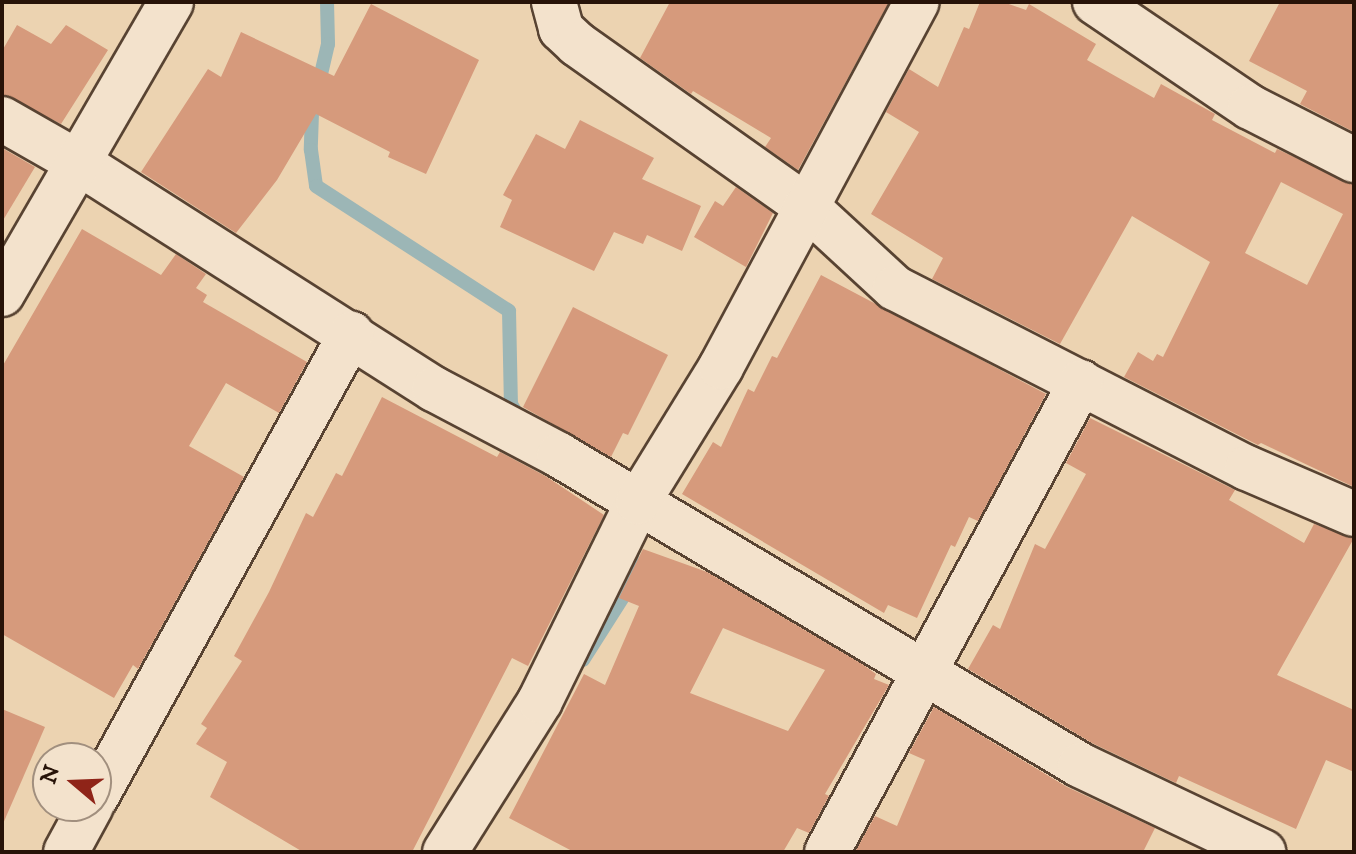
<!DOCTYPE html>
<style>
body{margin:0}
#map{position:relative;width:1356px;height:854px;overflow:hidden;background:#ecd3b1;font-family:"IM FELL DW Pica",serif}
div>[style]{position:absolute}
.stream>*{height:14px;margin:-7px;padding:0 7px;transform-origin:7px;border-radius:7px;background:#9cb6b6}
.building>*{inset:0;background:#d69a7c}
.roads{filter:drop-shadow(2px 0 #584332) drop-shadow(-2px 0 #584332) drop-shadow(0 2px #584332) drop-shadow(0 -2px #584332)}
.minor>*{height:44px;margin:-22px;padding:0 22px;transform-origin:22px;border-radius:22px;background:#f3e2cc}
span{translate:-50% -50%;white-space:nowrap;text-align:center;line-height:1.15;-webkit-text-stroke:7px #f3e2cc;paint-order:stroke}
.frame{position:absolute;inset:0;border:4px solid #271308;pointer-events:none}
.north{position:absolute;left:32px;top:742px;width:80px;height:80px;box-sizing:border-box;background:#f3e2cc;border:2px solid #a18f7e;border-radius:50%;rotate:289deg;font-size:22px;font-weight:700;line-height:32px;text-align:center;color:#271308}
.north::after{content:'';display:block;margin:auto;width:28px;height:36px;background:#8f2418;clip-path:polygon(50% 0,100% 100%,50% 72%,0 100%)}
</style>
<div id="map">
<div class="stream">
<div style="left:327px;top:2px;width:42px;rotate:88.6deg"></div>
<div style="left:328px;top:44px;width:71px;rotate:103.1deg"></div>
<div style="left:312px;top:113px;width:37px;rotate:92deg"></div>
<div style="left:311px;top:150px;width:36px;rotate:82deg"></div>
<div style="left:316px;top:186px;width:230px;rotate:32.9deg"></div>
<div style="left:509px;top:311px;width:93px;rotate:88.8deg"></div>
<div style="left:511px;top:404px;width:20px;rotate:60deg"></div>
<div style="left:583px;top:660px;width:75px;rotate:-57.6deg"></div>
<div style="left:623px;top:597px;width:48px;rotate:-78deg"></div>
</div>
<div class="building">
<div style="clip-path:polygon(670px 2px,889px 2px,798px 170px,765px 147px,771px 138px,693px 91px,691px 94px,640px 58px)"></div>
<div style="clip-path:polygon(evenodd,980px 2px,1003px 2px,1026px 10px,1029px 4px,1096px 44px,1087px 60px,1154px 98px,1161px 84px,1215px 114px,1212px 120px,1275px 153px,1277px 149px,1354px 185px,1354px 487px,1261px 443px,1258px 445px,1124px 377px,1138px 352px,1153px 361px,1157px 354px,1163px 357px,1210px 262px,1132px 216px,1060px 344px,932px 279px,943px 258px,871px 214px,919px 132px,886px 112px,909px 69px,938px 87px,964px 27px,969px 29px,980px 2px,1281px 182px,1343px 214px,1307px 285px,1245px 253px,1281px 182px)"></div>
<div style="clip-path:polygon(1280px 2px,1354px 2px,1354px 132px,1300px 104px,1307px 91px,1249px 61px)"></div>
<div style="clip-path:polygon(371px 4px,479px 60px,426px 174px,388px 157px,390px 152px,316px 114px,277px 180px,236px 233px,141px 172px,208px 69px,221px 77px,241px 32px,334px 76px)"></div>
<div style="clip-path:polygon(17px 25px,51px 44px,66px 25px,108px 50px,61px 124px,2px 94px,2px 51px)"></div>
<div style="clip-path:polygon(580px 120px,654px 158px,642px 179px,701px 206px,682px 251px,647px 235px,643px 244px,614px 232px,594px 271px,500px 227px,512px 200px,503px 195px,536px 134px,565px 149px)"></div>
<div style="clip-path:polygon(2px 148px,35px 167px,2px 222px)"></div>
<div style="clip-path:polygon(736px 187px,773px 213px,746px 267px,694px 237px,715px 201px,723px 206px)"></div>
<div style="clip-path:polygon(82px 229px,161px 275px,176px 254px,206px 274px,196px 288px,207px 295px,203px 302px,307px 362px,279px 413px,226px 383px,189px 446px,244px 477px,138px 669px,133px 665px,114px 698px,2px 634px,2px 367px)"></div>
<div style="clip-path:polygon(821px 275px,1046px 394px,978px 521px,969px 517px,955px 547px,951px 545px,917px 618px,888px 605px,884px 613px,682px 494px,713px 442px,721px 447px,748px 389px,754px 392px,772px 356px,777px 358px)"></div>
<div style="clip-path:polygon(573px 307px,668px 355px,628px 435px,623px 433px,611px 457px,523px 407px)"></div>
<div style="clip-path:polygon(382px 397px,497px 457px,500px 452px,547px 477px,604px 515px,528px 666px,512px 658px,412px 852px,303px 852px,210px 797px,227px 762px,196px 744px,207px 728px,201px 724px,242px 661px,234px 656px,269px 592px,306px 513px,313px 517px,336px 473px,342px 476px)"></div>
<div style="clip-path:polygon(1090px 418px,1235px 490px,1229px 500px,1304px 543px,1314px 524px,1354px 538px,1277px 675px,1354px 710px,1354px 772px,1326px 760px,1296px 829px,1179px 776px,1176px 783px,1092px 743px,968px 669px,993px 625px,1000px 629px,1035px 544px,1045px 549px,1086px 474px,1066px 463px)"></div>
<div style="clip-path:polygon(evenodd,643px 549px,707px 572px,862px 664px,876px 674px,874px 679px,889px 685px,825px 794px,829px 796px,809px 833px,797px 828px,783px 852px,574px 852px,509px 818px,584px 674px,605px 685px,639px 606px,619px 598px,643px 549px,723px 628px,825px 670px,788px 731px,690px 693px,723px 628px)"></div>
<div style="clip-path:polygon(934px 707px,1067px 787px,1155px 828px,1143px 852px,856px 850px,875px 816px,897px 826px,925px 760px,909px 753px)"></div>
<div style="clip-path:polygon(2px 709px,45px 727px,2px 826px)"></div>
</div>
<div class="roads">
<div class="minor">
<div style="left:554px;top:2px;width:28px;rotate:75deg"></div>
<div style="left:561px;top:29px;width:22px;rotate:43deg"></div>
<div style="left:577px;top:44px;width:281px;rotate:35.3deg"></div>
<div style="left:806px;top:206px;width:121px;rotate:42.7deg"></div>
<div style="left:895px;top:288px;width:395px;rotate:27.1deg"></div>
<div style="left:1247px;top:468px;width:116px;rotate:23.3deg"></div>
<div style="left:1095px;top:2px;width:187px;rotate:34.1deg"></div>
<div style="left:1250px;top:107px;width:117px;rotate:27deg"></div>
<div style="left:2px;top:119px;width:89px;rotate:29.7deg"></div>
<div style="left:79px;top:163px;width:421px;rotate:32.5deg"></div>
<div style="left:434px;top:389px;width:141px;rotate:27.8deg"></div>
<div style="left:559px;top:455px;width:606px;rotate:30.75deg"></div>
<div style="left:1080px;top:765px;width:203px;rotate:25.4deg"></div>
<div style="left:2px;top:294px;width:337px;rotate:-59.9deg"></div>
<div style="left:96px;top:797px;width:529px;rotate:-61.16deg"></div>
<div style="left:66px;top:852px;width:52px;rotate:-61.5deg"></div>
<div style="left:445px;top:852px;width:178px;rotate:-57.8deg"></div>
<div style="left:540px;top:701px;width:222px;rotate:-63.8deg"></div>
<div style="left:638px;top:502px;width:158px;rotate:-58.4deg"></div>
<div style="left:721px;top:367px;width:414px;rotate:-61.8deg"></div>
<div style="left:827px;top:852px;width:534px;rotate:-61.61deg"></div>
</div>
</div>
<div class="frame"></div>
<div class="north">N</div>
</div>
